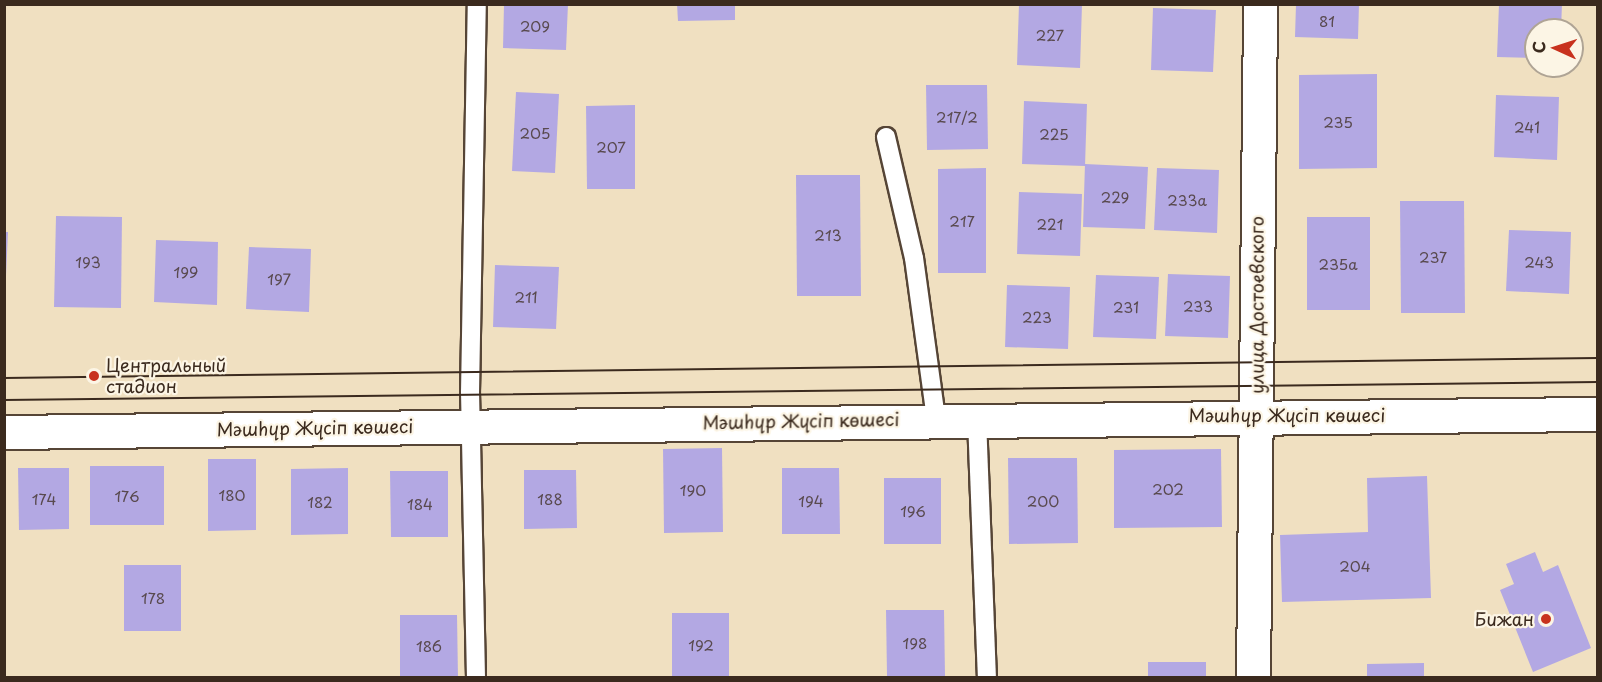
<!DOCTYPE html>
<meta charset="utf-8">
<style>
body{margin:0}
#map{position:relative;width:1602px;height:682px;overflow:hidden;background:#f0e0c1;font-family:"Playpen Sans",sans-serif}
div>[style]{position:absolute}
.building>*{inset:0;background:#b3a8e3}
.roads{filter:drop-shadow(2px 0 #564536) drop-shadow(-2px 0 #564536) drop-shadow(0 2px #564536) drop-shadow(0 -2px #564536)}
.service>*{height:18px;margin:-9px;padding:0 9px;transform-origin:9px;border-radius:9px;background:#fff}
.minor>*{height:33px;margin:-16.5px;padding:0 16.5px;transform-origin:16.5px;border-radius:16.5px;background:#fff}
.tertiary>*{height:33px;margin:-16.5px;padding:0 16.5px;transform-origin:16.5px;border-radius:16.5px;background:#fff}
.tram>*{height:1.5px;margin:-0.75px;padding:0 0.75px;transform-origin:0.75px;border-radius:0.75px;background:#3b2a1e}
.dots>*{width:16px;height:16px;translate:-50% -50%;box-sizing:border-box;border:3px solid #fcf5e5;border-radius:50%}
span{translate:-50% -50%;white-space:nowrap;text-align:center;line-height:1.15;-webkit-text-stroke:4.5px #fcf5e5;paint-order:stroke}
.number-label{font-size:15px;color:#594a4f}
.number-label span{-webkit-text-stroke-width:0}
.street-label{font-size:18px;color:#3b2a1e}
.poi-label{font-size:18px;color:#3b2a1e}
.left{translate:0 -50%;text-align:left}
.right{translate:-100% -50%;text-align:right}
.frame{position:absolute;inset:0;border:6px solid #3b2a1e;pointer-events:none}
.north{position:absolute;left:1524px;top:18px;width:60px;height:60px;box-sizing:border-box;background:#fcf5e5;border:2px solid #afa495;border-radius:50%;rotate:273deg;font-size:16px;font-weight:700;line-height:24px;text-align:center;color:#3b2a1e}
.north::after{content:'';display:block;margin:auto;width:21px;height:27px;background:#c8321e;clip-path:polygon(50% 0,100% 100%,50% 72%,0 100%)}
</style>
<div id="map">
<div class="building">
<div style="clip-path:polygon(504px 4px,568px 4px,566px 50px,503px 48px)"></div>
<div style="clip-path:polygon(677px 4px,735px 4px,735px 20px,678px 21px)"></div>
<div style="clip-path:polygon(1019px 4px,1082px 5px,1080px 68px,1017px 65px)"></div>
<div style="clip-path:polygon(1296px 4px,1359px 4px,1358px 39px,1295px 37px)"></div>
<div style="clip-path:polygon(1499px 4px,1562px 4px,1561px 30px,1536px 30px,1536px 58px,1497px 57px)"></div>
<div style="clip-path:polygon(1153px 8px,1216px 10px,1213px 72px,1151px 70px)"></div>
<div style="clip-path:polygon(1377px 74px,1377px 168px,1299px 169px,1299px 75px)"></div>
<div style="clip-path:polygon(926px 85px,987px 85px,988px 149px,927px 150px)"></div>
<div style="clip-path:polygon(516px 92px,559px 94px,555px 173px,512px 171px)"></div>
<div style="clip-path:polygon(1496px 95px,1559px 97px,1557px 160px,1494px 157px)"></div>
<div style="clip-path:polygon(1024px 101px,1087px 104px,1085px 166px,1022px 164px)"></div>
<div style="clip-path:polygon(635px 105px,635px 189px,587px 189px,586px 106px)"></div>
<div style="clip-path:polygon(1085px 164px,1148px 167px,1145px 229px,1083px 227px)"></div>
<div style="clip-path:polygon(986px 168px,986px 273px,938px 273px,938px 169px)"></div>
<div style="clip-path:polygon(1157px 168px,1219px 170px,1217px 233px,1154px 230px)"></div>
<div style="clip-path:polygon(796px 175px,860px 175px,861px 296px,797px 296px)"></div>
<div style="clip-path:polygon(1019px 192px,1082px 194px,1080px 256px,1017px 254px)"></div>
<div style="clip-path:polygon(1400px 201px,1464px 201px,1465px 313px,1401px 313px)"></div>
<div style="clip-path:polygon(56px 216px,122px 217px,121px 308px,54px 307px)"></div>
<div style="clip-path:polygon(1307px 217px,1370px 217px,1370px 310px,1307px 310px)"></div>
<div style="clip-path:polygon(1509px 230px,1571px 232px,1569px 294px,1506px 291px)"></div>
<div style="clip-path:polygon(5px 232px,8px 232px,6px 276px,5px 276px)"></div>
<div style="clip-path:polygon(156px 240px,218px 242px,217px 305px,154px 302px)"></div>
<div style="clip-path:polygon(249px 247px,311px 249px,309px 312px,246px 309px)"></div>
<div style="clip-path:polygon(495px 265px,559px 267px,556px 329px,493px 327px)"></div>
<div style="clip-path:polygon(1168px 274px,1230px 276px,1228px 338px,1165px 336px)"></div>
<div style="clip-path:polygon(1096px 275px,1159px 277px,1156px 339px,1093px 337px)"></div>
<div style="clip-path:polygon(1007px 285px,1070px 287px,1068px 349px,1005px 347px)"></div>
<div style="clip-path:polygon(722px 448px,723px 532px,664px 533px,663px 449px)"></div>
<div style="clip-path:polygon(1221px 449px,1222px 527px,1114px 528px,1114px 450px)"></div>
<div style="clip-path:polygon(1008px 458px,1077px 458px,1078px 543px,1009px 544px)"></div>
<div style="clip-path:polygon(208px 459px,256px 459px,256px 530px,208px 531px)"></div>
<div style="clip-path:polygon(90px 466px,164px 466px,164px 525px,90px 525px)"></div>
<div style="clip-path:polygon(18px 468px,69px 468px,69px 529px,19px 530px)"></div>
<div style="clip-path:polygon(348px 468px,348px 534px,291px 535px,291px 469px)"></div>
<div style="clip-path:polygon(782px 468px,839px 468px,840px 534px,782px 534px)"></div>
<div style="clip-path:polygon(524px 470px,576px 470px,577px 528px,524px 529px)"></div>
<div style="clip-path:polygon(390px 471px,448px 471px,448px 537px,391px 537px)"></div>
<div style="clip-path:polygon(1427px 476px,1431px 598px,1282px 602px,1280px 535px,1368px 532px,1367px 478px)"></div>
<div style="clip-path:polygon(884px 478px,941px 478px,941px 544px,884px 544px)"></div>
<div style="clip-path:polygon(1535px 552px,1543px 572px,1558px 565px,1591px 648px,1533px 672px,1500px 590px,1514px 584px,1506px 564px)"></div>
<div style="clip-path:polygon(124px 565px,181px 565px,181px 631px,124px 631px)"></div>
<div style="clip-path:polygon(886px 610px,944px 610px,945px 676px,887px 676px)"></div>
<div style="clip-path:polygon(672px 613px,729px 613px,729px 678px,672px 678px)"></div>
<div style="clip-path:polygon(400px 615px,457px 615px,458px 678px,400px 678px)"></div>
<div style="clip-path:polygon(1148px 662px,1206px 662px,1206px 678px,1148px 678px)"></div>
<div style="clip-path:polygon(1424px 663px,1424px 678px,1367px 678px,1367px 664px)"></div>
</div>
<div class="roads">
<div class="service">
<div style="left:886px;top:137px;width:124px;rotate:77deg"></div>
<div style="left:914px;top:258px;width:162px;rotate:82.2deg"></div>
<div style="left:977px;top:419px;width:259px;rotate:87.8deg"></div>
<div style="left:476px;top:678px;width:285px;rotate:-91.2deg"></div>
<div style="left:470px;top:393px;width:389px;rotate:-89deg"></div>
</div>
<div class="minor">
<div style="left:1253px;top:678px;width:674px;rotate:-89.4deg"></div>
</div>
<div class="tertiary">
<div style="left:4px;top:432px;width:1594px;rotate:-0.65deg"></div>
</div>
</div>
<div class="tram">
<div style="left:4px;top:378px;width:1594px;rotate:-0.72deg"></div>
<div style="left:4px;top:400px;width:1594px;rotate:-0.65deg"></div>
</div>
<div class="dots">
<div style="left:94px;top:376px;background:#c8321e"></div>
<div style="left:1546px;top:619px;background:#c8321e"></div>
</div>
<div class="number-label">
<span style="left:1327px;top:21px">81</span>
<span style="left:535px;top:26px">209</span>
<span style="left:1050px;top:35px">227</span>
<span style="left:957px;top:117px">217/2</span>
<span style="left:1338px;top:122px">235</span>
<span style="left:1527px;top:127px">241</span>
<span style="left:535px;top:133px">205</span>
<span style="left:1054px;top:134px">225</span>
<span style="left:611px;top:147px">207</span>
<span style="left:1115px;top:197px">229</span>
<span style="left:1187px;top:200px">233а</span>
<span style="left:962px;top:221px">217</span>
<span style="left:1050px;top:224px">221</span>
<span style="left:828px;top:235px">213</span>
<span style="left:1433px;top:257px">237</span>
<span style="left:88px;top:262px">193</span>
<span style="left:1539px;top:262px">243</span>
<span style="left:1338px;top:264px">235а</span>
<span style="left:186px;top:272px">199</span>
<span style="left:279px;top:279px">197</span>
<span style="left:526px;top:297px">211</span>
<span style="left:1198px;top:306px">233</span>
<span style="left:1126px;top:307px">231</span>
<span style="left:1037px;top:317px">223</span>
<span style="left:1168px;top:489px">202</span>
<span style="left:693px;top:490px">190</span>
<span style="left:232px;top:495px">180</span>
<span style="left:127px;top:496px">176</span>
<span style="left:44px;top:499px">174</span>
<span style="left:550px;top:499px">188</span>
<span style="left:811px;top:501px">194</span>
<span style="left:1043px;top:501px">200</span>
<span style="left:320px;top:502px">182</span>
<span style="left:420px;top:504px">184</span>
<span style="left:913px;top:511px">196</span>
<span style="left:1355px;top:566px">204</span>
<span style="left:153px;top:598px">178</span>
<span style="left:915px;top:643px">198</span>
<span style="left:701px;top:645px">192</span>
<span style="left:429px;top:646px">186</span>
</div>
<div class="street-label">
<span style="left:1257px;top:305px;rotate:-90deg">улица Достоевского</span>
<span style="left:1287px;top:415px">Мәшһүр Жүсіп көшесі</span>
<span style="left:801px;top:421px;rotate:-1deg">Мәшһүр Жүсіп көшесі</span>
<span style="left:315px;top:428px;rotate:-1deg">Мәшһүр Жүсіп көшесі</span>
</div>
<div class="poi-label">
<span class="left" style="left:106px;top:376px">Центральный<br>стадион</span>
<span class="right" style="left:1534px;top:619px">Бижан</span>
</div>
<div class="frame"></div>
<div class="north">С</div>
</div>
